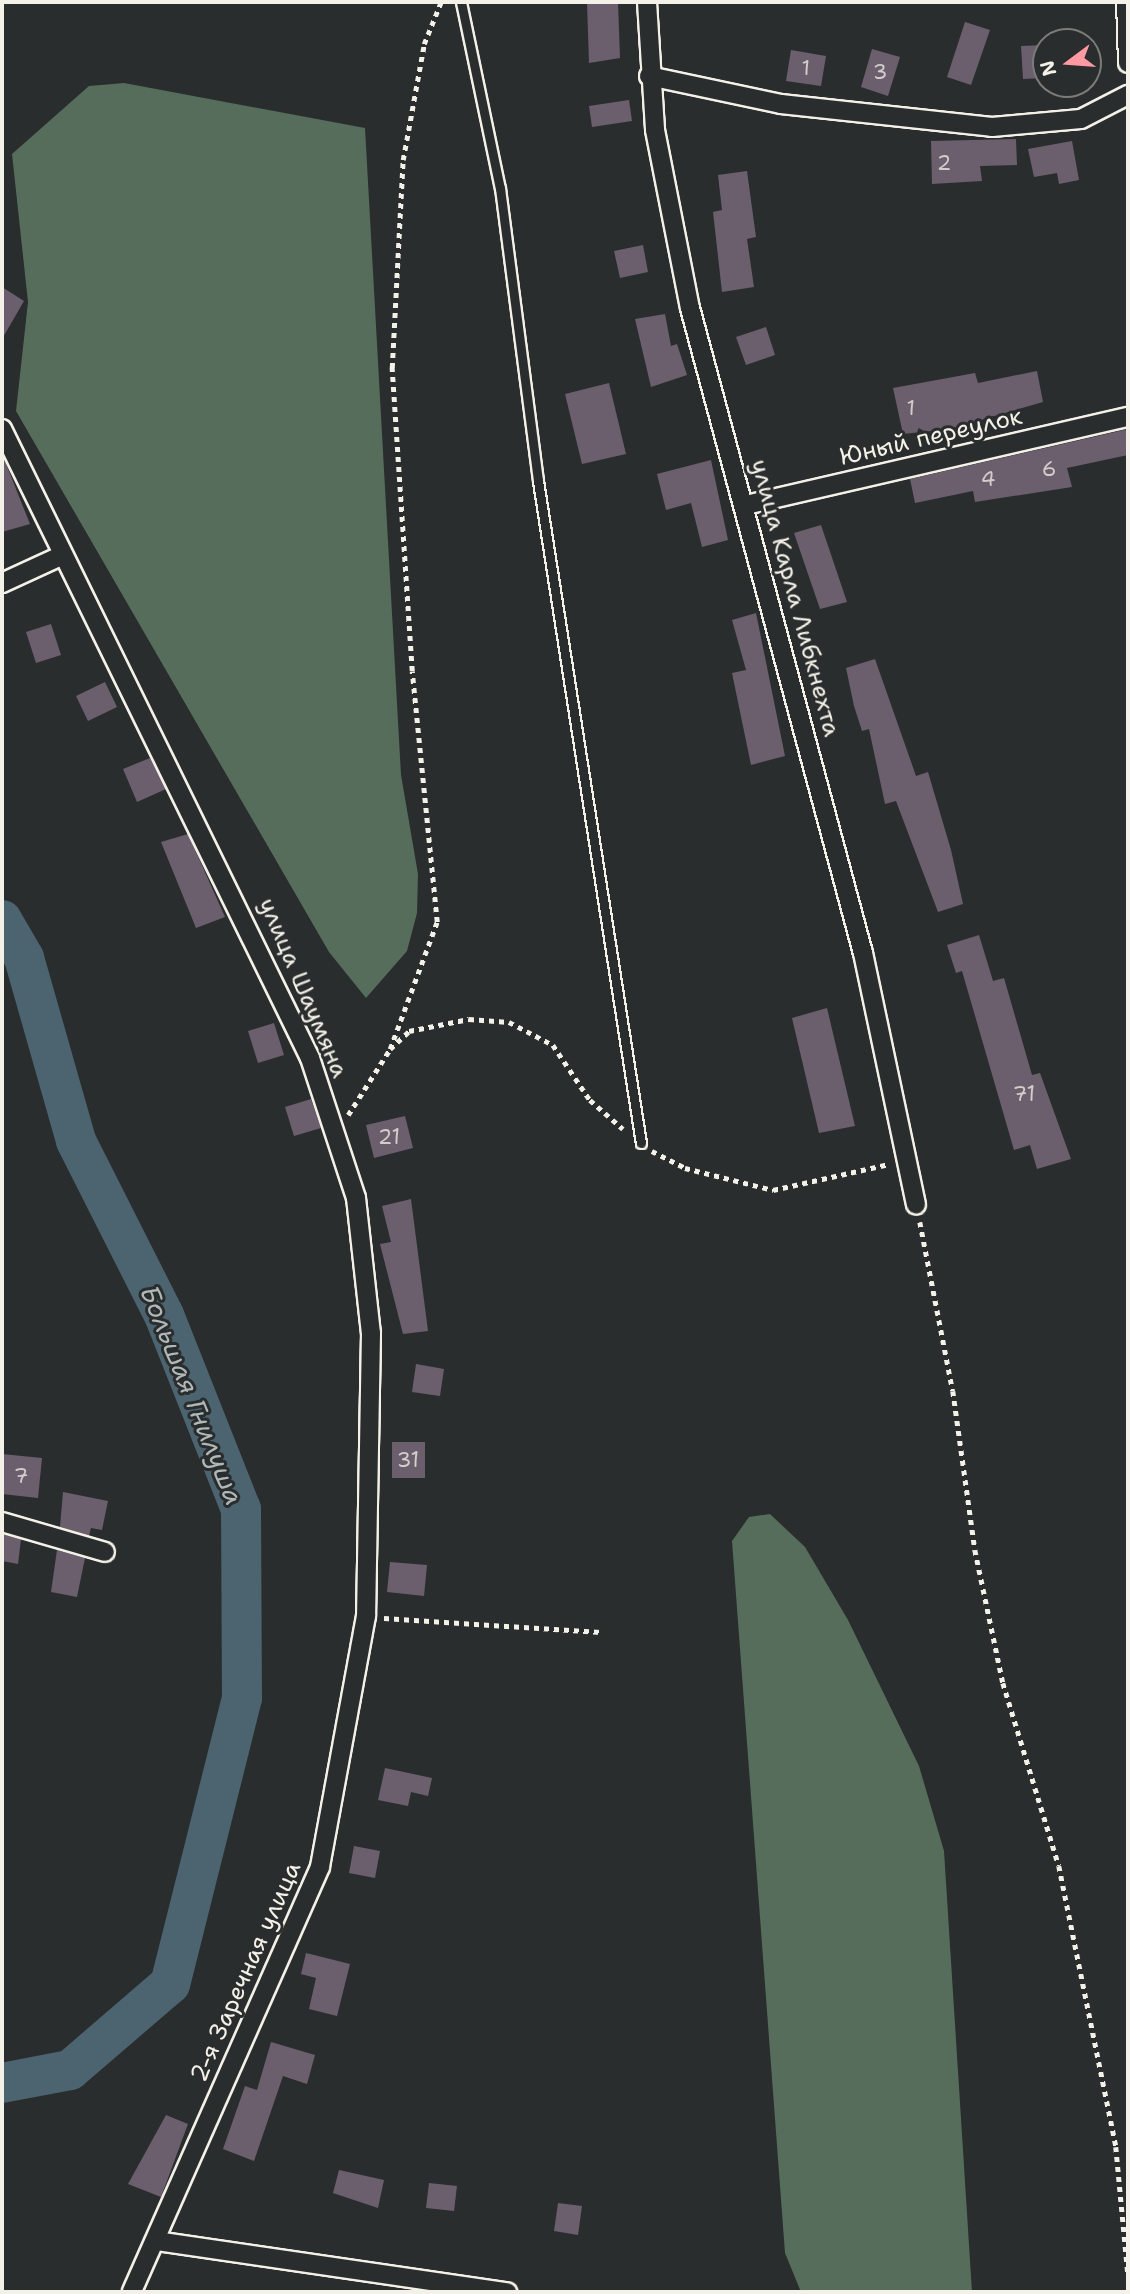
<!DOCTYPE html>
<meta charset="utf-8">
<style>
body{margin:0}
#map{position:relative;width:1130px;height:2294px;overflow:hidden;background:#2a2d2e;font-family:"Shantell Sans",sans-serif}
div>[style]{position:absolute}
.green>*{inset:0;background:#556d5a}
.river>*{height:40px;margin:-20px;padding:0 20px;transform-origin:20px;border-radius:20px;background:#4c6370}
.building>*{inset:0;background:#6b5f6e}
.path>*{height:4.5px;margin-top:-2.25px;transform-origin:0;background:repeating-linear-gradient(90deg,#f4f1e8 0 5px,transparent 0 10px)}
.roads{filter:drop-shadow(2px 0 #f4f1e8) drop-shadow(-2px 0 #f4f1e8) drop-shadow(0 2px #f4f1e8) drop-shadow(0 -2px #f4f1e8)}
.lane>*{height:9px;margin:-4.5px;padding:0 4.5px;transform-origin:4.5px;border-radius:4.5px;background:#2a2d2e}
.street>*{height:18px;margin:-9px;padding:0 9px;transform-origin:9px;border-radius:9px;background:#2a2d2e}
span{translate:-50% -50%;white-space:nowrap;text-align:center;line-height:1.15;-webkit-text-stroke:6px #2a2d2e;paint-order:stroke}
.number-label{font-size:21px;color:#d2ccca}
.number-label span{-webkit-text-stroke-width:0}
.street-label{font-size:24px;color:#f4f1e8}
.water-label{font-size:26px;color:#b1b8b8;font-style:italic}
.frame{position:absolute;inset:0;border:4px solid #f4f1e8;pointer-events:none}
.north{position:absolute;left:1032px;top:28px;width:70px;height:70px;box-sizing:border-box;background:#2a2d2e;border:2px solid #7b7b78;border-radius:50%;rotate:254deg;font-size:19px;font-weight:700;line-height:28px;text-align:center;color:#f4f1e8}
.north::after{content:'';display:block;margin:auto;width:24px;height:32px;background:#ff9aa2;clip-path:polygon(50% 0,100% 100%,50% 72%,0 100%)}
</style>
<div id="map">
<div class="green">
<div style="clip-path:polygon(124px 83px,365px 128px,401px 775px,418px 874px,417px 913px,407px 951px,366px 998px,329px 952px,16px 411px,28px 302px,12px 154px,89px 86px)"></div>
<div style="clip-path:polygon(770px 1514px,805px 1547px,848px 1620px,919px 1766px,944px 1851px,972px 2292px,801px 2292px,785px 2253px,732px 1541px,749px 1517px)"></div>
</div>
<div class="river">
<div style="left:2px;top:920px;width:44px;rotate:59.9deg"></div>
<div style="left:24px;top:958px;width:190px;rotate:74.1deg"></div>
<div style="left:76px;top:1141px;width:195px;rotate:63.2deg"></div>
<div style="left:164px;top:1315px;width:209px;rotate:68.4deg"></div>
<div style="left:241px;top:1509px;width:189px;rotate:89.7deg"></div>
<div style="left:242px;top:1698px;width:295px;rotate:104.1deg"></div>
<div style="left:170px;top:1984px;width:132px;rotate:139.3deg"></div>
<div style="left:70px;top:2070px;width:69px;rotate:169.2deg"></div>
</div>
<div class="building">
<div style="clip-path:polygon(587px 2px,618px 2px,620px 58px,589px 63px)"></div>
<div style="clip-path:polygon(965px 22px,990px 30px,971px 85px,947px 77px)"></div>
<div style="clip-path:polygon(1046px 45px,1046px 78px,1023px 79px,1021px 46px)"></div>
<div style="clip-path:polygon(872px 49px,900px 57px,888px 96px,861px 87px)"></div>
<div style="clip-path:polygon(791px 50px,826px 56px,821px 86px,786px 81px)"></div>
<div style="clip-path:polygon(629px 100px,632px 121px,592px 127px,589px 106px)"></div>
<div style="clip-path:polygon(1016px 139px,1017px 165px,980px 166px,982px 181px,932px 184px,931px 141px)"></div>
<div style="clip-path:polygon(1072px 141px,1079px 180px,1059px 184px,1057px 173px,1034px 177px,1028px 149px)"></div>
<div style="clip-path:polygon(747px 171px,756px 237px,747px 239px,754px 287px,722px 292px,713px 212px,722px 210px,718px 175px)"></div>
<div style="clip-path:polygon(643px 245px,648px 272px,620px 278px,614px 251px)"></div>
<div style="clip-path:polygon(2px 287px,24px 301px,2px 339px)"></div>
<div style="clip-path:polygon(665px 314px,671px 346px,677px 344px,687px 375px,651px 387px,635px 319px)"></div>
<div style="clip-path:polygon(766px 327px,775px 355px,746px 365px,736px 337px)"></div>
<div style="clip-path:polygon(1037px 371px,1043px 402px,949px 429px,903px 434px,893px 388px,975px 373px,978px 383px)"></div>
<div style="clip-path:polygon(609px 383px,626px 454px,582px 464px,565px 394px)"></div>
<div style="clip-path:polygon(1128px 429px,1128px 455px,1067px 468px,1072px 487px,975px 502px,973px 491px,915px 503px,910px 479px)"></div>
<div style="clip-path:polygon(2px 454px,30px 524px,2px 532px)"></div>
<div style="clip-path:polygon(711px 460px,728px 540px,702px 547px,691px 503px,666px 510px,657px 474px)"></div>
<div style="clip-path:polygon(821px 525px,847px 602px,820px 609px,794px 533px)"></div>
<div style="clip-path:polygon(756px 613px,785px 756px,751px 765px,732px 673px,746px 670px,732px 620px)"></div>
<div style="clip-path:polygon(51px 624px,61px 655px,36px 663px,26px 632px)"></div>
<div style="clip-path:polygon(875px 659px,916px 776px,928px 772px,951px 850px,963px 904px,938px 912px,896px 801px,885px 804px,869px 729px,862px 731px,854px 706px,846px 668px)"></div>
<div style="clip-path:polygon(105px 682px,117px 707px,88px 721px,76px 696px)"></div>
<div style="clip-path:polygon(150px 758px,166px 789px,137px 802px,123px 769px)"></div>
<div style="clip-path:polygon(188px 834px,225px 917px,196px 928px,161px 842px)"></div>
<div style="clip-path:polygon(979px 935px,993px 981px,1004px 978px,1032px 1075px,1040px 1073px,1071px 1159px,1037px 1169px,1030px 1145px,1014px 1150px,962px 971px,956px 973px,947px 945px)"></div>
<div style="clip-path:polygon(827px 1008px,855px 1126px,819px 1133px,792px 1018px)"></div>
<div style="clip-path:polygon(274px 1023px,284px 1055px,258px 1063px,248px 1031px)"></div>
<div style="clip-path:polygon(311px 1099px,321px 1128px,294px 1136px,285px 1107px)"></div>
<div style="clip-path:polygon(405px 1116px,413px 1148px,374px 1158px,366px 1125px)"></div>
<div style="clip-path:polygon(411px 1199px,428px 1331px,403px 1334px,380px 1244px,391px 1242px,382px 1206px)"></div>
<div style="clip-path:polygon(416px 1364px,444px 1369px,440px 1396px,412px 1392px)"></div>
<div style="clip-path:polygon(392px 1442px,425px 1442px,425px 1478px,392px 1478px)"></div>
<div style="clip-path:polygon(2px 1454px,42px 1458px,38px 1498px,2px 1494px)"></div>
<div style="clip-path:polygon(63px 1492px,108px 1501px,102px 1530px,91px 1528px,89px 1536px,60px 1527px)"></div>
<div style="clip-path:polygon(2px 1534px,21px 1539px,18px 1564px,2px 1561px)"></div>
<div style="clip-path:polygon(57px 1550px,85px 1558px,77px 1597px,51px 1592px)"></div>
<div style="clip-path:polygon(390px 1562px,427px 1565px,424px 1596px,387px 1592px)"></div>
<div style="clip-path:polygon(385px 1768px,432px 1778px,428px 1796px,411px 1792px,408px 1806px,378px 1800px)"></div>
<div style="clip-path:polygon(354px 1846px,380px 1851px,375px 1878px,349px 1873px)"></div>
<div style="clip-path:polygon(306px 1953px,350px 1964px,337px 2016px,309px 2009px,316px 1978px,301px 1974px)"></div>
<div style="clip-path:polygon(271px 2042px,315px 2055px,307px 2084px,283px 2076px,254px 2161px,223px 2149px,245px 2086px,257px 2090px)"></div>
<div style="clip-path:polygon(166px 2115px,188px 2124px,161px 2197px,128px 2184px)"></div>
<div style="clip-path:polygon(339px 2170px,384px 2180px,378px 2208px,333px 2193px)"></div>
<div style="clip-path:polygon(429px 2183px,457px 2186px,454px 2211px,426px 2208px)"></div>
<div style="clip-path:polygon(558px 2203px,582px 2206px,578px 2235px,554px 2231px)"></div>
</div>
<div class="path">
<div style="left:390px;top:1049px;width:135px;rotate:-69.7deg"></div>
<div style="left:437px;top:922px;width:252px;rotate:-95.7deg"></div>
<div style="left:412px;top:671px;width:304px;rotate:-93.8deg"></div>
<div style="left:392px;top:368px;width:208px;rotate:-87deg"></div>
<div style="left:403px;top:160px;width:118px;rotate:-79.7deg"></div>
<div style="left:424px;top:44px;width:45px;rotate:-68deg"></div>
<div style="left:348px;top:1115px;width:78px;rotate:-57.5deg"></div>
<div style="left:390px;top:1049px;width:26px;rotate:-43deg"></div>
<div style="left:409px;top:1031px;width:61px;rotate:-11.3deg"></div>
<div style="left:469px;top:1019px;width:40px;rotate:4.3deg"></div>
<div style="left:509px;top:1022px;width:50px;rotate:27.6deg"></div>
<div style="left:553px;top:1045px;width:66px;rotate:56.1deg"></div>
<div style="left:590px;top:1100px;width:44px;rotate:41.3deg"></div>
<div style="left:652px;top:1151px;width:37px;rotate:27deg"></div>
<div style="left:685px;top:1168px;width:91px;rotate:14deg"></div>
<div style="left:773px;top:1190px;width:119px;rotate:-12.6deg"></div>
<div style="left:920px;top:1222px;width:172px;rotate:79deg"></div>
<div style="left:953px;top:1391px;width:161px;rotate:82.1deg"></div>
<div style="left:975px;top:1550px;width:136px;rotate:78.1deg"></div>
<div style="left:1003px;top:1683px;width:191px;rotate:73deg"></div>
<div style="left:1059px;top:1866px;width:287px;rotate:78.5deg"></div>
<div style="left:1116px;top:2147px;width:127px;rotate:84.6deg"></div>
<div style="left:384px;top:1618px;width:217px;rotate:3.7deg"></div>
</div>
<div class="roads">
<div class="lane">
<div style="left:461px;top:2px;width:190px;rotate:78.2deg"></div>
<div style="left:500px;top:188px;width:295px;rotate:82.6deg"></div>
<div style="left:538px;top:481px;width:670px;rotate:81.16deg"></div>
</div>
<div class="street">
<div style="left:647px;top:2px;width:128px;rotate:86.4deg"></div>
<div style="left:655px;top:130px;width:181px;rotate:78.9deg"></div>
<div style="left:690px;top:308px;width:668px;rotate:74.99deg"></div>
<div style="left:863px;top:953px;width:257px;rotate:78.1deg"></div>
<div style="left:1126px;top:2px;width:61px;rotate:88.1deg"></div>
<div style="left:649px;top:76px;width:135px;rotate:12deg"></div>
<div style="left:781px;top:104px;width:212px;rotate:6.2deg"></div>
<div style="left:992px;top:127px;width:89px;rotate:-5.1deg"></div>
<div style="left:1081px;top:119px;width:53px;rotate:-27.1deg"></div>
<div style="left:2px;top:429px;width:700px;rotate:63.91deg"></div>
<div style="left:310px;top:1058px;width:147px;rotate:71.8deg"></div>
<div style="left:356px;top:1198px;width:136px;rotate:83.7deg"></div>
<div style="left:371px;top:1333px;width:283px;rotate:91deg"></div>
<div style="left:366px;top:1616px;width:255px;rotate:100.4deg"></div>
<div style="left:320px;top:1867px;width:465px;rotate:113.9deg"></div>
<div style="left:746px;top:505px;width:392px;rotate:-13deg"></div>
<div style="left:2px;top:583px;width:67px;rotate:-24.7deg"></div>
<div style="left:2px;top:1522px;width:107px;rotate:16.2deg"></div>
<div style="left:156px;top:2241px;width:355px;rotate:8.3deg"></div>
</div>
</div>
<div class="number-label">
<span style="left:806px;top:68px">1</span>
<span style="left:880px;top:72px">3</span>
<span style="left:944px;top:163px">2</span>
<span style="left:911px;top:408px">1</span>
<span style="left:1049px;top:469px">6</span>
<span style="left:988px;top:479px">4</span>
<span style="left:1024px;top:1094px">71</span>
<span style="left:389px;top:1137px">21</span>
<span style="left:408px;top:1460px">31</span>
<span style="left:21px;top:1476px">7</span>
</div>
<div class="street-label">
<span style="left:931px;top:437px;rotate:-13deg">Юный переулок</span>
<span style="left:795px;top:598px;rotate:75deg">улица Карла Либкнехта</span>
<span style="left:303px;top:988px;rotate:67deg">улица Шаумяна</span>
<span style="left:246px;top:1972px;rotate:-66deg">2-я Заречная улица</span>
</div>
<div class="water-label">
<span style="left:192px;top:1395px;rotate:68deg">Большая Гнилуша</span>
</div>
<div class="frame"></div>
<div class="north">N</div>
</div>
